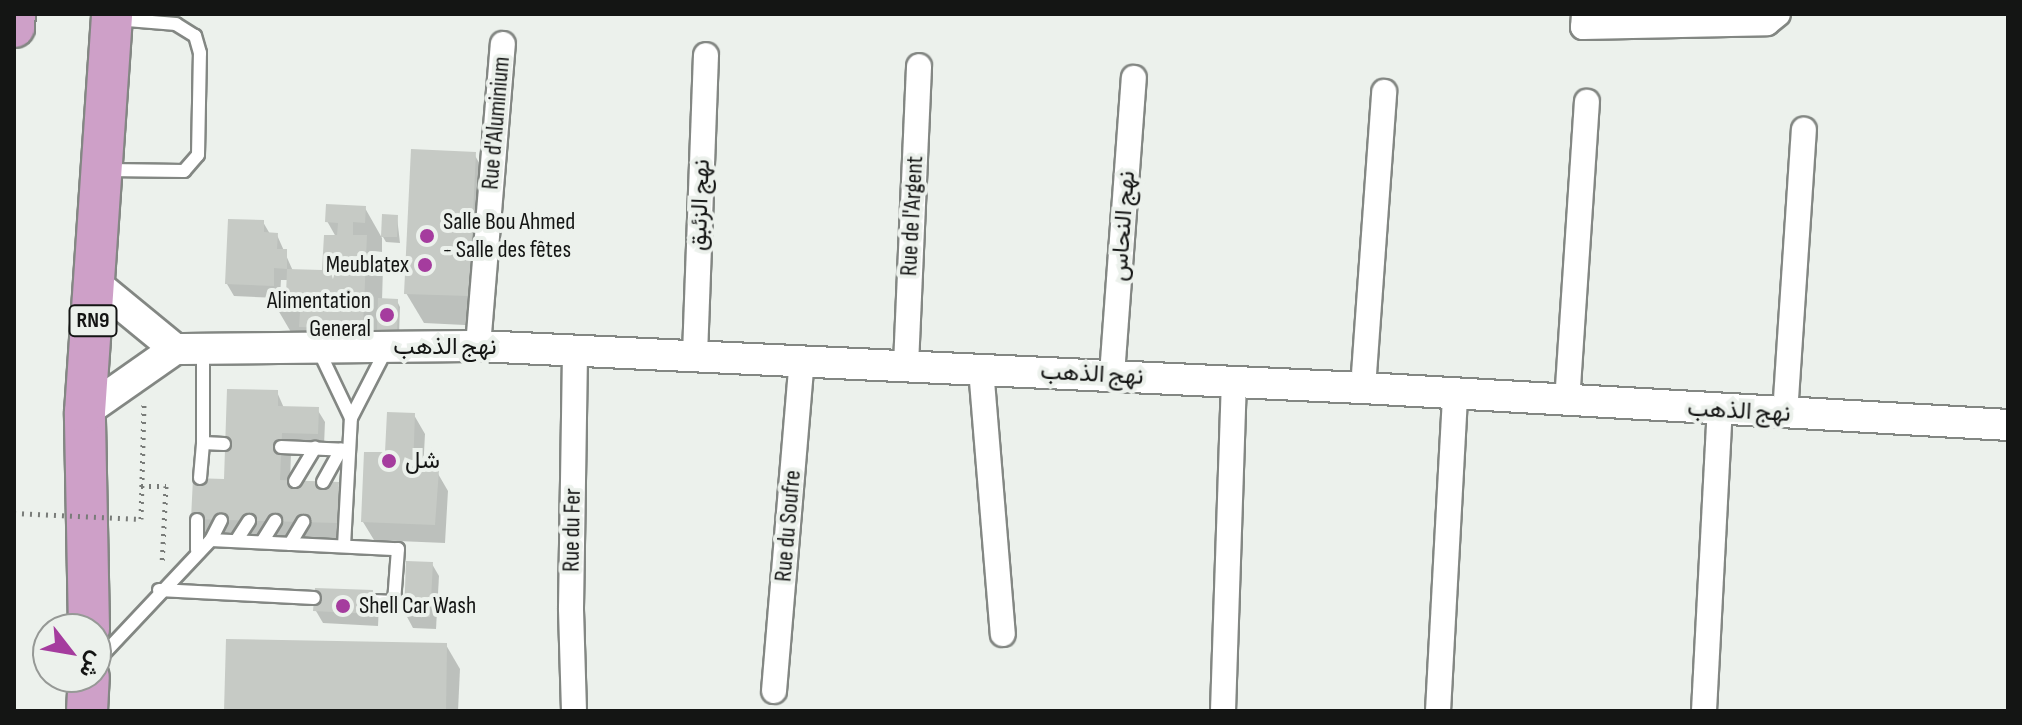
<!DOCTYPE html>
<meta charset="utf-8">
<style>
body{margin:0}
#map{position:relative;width:2022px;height:725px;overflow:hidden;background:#ecf1ec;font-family:"Sofia Sans Condensed",Vazirmatn,sans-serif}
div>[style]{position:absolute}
.shadow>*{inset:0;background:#0003}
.building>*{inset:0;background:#c6cac5}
.path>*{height:5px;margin-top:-2.5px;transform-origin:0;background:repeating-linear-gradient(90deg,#787b78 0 2px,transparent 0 8px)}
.roads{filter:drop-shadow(2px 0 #838783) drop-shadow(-2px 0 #838783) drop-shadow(0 2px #838783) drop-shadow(0 -2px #838783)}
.service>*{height:12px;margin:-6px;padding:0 6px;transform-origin:6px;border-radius:6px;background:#fff}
.minor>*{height:24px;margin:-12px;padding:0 12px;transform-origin:12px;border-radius:12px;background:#fff}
.tertiary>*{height:30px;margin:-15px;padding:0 15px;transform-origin:15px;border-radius:15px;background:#fff}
.trunk>*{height:40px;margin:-20px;padding:0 20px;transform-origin:20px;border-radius:20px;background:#cea0c8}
.path-bridge>*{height:5px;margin-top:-2.5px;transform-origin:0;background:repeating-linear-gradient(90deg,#787b78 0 2px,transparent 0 8px)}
.dots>*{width:22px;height:22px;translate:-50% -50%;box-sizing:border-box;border:4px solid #ecf1ec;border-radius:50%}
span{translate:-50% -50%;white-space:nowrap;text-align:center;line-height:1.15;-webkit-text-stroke:8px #ecf1ec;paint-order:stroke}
.shield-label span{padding:2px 6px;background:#ecf1ec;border:2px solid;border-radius:6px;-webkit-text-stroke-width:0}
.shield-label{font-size:22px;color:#141514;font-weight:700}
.street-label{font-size:24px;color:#141514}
.poi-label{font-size:24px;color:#141514}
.left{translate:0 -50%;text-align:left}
.right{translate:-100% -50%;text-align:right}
.frame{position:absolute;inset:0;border:16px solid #141514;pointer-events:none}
.north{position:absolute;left:32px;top:613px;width:80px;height:80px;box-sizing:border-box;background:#ecf1ec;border:2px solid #969996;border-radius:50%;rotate:121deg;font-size:22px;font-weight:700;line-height:32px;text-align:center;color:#141514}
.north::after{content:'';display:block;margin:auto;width:28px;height:36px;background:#a53c9e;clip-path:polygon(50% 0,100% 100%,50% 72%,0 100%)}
</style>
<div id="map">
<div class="shadow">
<div style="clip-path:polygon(474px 154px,491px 183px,485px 326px,424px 323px,406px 293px)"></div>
<div style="clip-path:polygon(evenodd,365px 208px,382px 238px,382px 252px,374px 251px,383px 267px,382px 301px,397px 301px,400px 307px,399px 336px,295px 339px,278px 310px,278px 298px,234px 296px,227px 284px,263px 222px,270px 234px,277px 235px,293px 271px,324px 272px,336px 237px,327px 221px,365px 208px,281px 280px,288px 280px,287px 297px,280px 297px,281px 280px)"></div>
<div style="clip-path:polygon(397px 217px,400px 243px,386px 242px,383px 237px)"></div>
<div style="clip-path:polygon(277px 392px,284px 408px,317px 409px,325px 422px,324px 446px,291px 453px,290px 483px,337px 484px,348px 502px,347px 541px,204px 537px,193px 519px,226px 481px)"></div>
<div style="clip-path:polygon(414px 415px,425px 434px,423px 472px,437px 472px,448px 491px,445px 543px,374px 540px,363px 522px,387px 454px)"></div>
<div style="clip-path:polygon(432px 564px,439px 576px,436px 629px,413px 628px,406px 615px)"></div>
<div style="clip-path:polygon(372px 592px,379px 605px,378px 626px,323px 623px,316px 611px)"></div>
<div style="clip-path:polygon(446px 645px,460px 669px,458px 711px,226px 711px)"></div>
</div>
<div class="building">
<div style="clip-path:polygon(411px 149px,476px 152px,469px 296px,404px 294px)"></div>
<div style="clip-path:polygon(326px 204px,366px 206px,365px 223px,353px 222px,353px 235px,367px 235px,363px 329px,299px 327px,300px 311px,276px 310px,277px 295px,286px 295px,287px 269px,274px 268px,274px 286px,225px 284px,228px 219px,264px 220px,264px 232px,278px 233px,277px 249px,287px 249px,287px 269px,322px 270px,324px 235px,337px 235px,338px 223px,325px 222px)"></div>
<div style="clip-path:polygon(382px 214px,398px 215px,397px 237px,381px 237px)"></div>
<div style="clip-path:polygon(378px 298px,398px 299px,397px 331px,377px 330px)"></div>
<div style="clip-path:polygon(227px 389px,278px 390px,278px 406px,319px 407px,318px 434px,282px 433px,280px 480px,339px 482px,337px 523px,191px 519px,193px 478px,224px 479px)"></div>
<div style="clip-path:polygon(387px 412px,415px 413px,413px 469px,439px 470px,435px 525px,361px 522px,364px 452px,385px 452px)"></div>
<div style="clip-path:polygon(406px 561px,433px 562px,430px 617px,404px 616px)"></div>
<div style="clip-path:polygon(315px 588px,373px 590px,372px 614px,313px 611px)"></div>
<div style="clip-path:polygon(226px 639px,447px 643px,446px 711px,224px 711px)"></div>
</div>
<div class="path">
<div style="left:141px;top:486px;width:25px"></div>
<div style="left:166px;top:486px;width:78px;rotate:92.9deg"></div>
<div style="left:141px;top:519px;width:115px;rotate:-88.5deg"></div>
</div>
<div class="roads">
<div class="service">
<div style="left:108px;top:170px;width:76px;rotate:0.8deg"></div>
<div style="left:184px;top:171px;width:21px;rotate:-49deg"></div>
<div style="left:198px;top:155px;width:102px;rotate:-88.9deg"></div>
<div style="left:200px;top:53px;width:18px;rotate:-106deg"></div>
<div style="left:195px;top:36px;width:22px;rotate:-148deg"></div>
<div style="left:176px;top:24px;width:61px;rotate:-175.3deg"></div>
<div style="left:203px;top:350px;width:93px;rotate:90deg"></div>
<div style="left:319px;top:351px;width:74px;rotate:64.5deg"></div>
<div style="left:281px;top:447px;width:68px;rotate:2.5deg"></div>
<div style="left:200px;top:478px;width:35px;rotate:-85deg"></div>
<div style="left:203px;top:443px;width:21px;rotate:3deg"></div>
<div style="left:295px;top:481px;width:39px;rotate:-59deg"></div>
<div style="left:323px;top:482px;width:37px;rotate:-61deg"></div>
<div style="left:211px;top:540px;width:187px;rotate:2.8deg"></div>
<div style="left:398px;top:549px;width:53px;rotate:94.3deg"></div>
<div style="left:394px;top:602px;width:21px;rotate:-177deg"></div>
<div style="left:236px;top:541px;width:24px;rotate:-57deg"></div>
<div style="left:262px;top:542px;width:25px;rotate:-58deg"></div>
<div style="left:290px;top:544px;width:26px;rotate:-59deg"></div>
<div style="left:344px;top:546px;width:128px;rotate:-86.9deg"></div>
<div style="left:351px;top:418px;width:76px;rotate:-62.8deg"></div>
<div style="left:197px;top:550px;width:30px;rotate:-90deg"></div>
<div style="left:159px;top:590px;width:155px;rotate:3deg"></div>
<div style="left:96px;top:662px;width:168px;rotate:-46.7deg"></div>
<div style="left:211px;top:540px;width:22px;rotate:-63deg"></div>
</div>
<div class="minor">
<div style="left:1584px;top:14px;width:13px;rotate:94deg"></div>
<div style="left:1583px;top:27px;width:184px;rotate:-1.2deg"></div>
<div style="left:1767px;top:23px;width:14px;rotate:-39deg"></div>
<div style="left:478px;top:346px;width:303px;rotate:-85.3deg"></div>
<div style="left:695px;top:355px;width:300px;rotate:-87.9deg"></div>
<div style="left:906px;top:365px;width:299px;rotate:-87.5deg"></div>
<div style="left:981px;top:369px;width:266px;rotate:85.3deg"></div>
<div style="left:1112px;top:375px;width:298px;rotate:-85.8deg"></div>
<div style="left:1363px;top:388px;width:297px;rotate:-85.9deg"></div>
<div style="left:1567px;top:402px;width:301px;rotate:-86.2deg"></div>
<div style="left:1785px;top:414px;width:285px;rotate:-86.2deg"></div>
<div style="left:774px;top:691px;width:331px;rotate:-85.2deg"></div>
<div style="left:574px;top:711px;width:103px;rotate:-91.7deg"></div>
<div style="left:571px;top:608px;width:259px;rotate:-89.1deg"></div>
<div style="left:1223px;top:711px;width:330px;rotate:-88.1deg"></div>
<div style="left:1438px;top:711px;width:316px;rotate:-86.9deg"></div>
<div style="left:1704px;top:711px;width:302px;rotate:-87deg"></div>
</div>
<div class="tertiary">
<div style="left:96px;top:284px;width:102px;rotate:39.4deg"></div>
<div style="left:85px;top:412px;width:110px;rotate:-35deg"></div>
<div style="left:175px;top:349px;width:303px;rotate:-0.6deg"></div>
<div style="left:478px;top:346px;width:886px;rotate:2.72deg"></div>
<div style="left:1363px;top:388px;width:646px;rotate:3.28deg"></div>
</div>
<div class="trunk">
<div style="left:14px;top:27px;width:13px;rotate:-86deg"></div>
<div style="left:89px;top:629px;width:217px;rotate:-91.1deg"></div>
<div style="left:85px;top:412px;width:399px;rotate:-86.1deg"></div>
<div style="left:87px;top:711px;width:34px;rotate:-87deg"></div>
</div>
</div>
<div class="path-bridge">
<div style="left:14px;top:513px;width:127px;rotate:2.7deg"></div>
</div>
<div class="dots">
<div style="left:427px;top:236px;background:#a53c9e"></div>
<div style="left:425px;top:265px;background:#a53c9e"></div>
<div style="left:387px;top:315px;background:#a53c9e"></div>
<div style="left:389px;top:461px;background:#a53c9e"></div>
<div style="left:343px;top:606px;background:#a53c9e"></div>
</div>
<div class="shield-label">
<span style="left:93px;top:321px">RN9</span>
</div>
<div class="street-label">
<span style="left:496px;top:123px;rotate:-85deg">Rue d'Aluminium</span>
<span style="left:700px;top:205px;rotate:-88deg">نهج الزئبق</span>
<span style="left:912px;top:216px;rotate:-87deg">Rue de l'Argent</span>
<span style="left:1123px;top:226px;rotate:-86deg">نهج النحاس</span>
<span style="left:445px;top:347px">نهج الذهب</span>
<span style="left:1092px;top:374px;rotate:3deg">نهج الذهب</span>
<span style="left:1739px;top:411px;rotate:3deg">نهج الذهب</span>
<span style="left:788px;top:526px;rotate:-85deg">Rue du Soufre</span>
<span style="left:572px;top:530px;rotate:-89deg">Rue du Fer</span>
</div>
<div class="poi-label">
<span class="left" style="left:443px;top:236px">Salle Bou Ahmed<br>- Salle des fêtes</span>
<span class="right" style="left:409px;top:265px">Meublatex</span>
<span class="right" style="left:371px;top:315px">Alimentation<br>General</span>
<span class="left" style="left:405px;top:461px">شل</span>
<span class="left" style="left:359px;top:606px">Shell Car Wash</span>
</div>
<div class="frame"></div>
<div class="north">ش</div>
</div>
